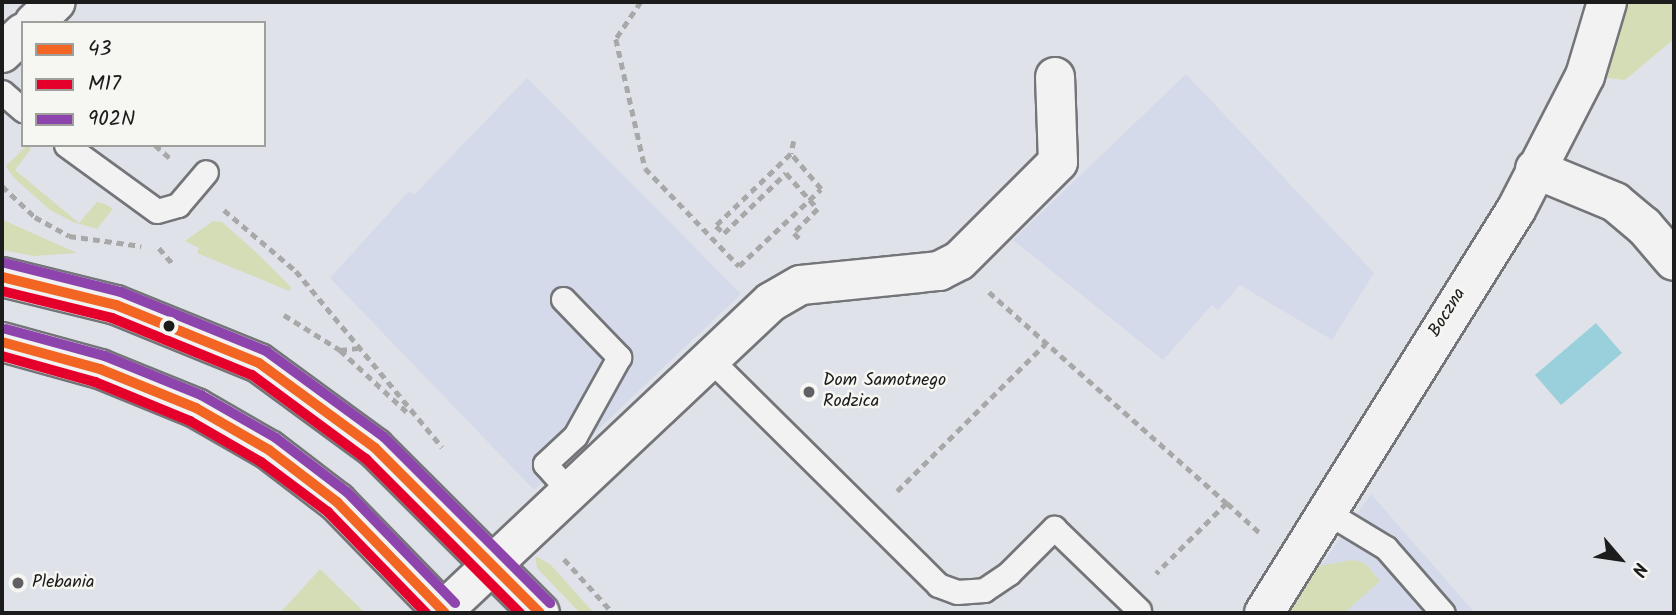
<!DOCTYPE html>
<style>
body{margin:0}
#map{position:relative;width:1676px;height:615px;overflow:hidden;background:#e0e2e9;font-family:Kalam,sans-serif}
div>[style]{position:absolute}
.built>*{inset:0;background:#d4dae9}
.green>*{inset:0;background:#d5ddb6}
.water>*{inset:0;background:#99d0db}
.path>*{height:4.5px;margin-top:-2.25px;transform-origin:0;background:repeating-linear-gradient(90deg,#a8a8a8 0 7px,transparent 0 12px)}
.roads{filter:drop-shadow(2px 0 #747578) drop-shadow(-2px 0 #747578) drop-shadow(0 2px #747578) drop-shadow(0 -2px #747578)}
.service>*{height:23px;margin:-11.5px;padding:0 11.5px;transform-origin:11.5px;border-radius:11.5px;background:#f2f2f2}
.minor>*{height:38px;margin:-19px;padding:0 19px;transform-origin:19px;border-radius:19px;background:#f2f2f2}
.tertiary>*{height:38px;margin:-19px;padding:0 19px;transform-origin:19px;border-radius:19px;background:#f2f2f2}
.bus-1>*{height:10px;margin:-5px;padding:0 5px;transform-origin:5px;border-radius:5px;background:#f26522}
.bus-2>*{height:10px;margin:-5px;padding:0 5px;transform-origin:5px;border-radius:5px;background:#e4002b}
.bus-3>*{height:10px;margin:-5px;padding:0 5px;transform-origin:5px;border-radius:5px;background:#8e44ad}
.dots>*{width:19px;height:19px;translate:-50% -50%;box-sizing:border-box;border:4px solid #f6f6f2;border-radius:50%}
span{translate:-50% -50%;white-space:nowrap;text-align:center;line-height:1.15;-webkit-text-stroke:5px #f6f6f2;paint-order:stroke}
.street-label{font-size:18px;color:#1c1c1c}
.poi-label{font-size:18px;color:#1c1c1c}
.left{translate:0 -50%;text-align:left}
.frame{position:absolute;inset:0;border:4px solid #1c1c1c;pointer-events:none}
.legend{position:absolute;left:21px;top:21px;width:245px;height:126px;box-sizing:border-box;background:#f6f6f2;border:2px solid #9f9f9c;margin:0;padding:9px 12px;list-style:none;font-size:21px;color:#1c1c1c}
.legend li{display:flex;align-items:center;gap:14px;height:35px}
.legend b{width:35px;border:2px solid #9f9f9c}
.north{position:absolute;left:1585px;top:524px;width:70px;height:70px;-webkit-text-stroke:5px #f6f6f2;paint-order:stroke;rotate:119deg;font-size:19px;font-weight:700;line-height:28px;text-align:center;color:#1c1c1c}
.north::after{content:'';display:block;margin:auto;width:24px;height:32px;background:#1c1c1c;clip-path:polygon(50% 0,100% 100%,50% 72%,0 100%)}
</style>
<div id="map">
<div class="built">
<div style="clip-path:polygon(1186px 74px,1374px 273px,1332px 340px,1240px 285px,1218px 310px,1212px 305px,1163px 360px,1013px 240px)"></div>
<div style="clip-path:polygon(527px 78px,741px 294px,534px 490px,330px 278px,409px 191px,414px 195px)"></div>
<div style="clip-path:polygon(1371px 494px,1475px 613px,1288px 613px)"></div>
</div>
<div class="green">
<div style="clip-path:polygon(1626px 2px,1674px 2px,1674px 39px,1625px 80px,1607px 78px)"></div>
<div style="clip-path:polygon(27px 145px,31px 149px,15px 170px,79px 223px,97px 202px,105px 204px,113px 209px,97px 229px,73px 222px,50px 210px,13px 177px,6px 166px)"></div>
<div style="clip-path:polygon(2px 220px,3px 220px,77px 253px,34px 256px,2px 250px)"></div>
<div style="clip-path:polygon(213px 221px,222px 222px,258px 254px,291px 287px,289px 291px,197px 253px,199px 248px,185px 241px)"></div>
<div style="clip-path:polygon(535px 556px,550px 564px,594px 613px,580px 613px,537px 568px)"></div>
<div style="clip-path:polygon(1352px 560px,1365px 563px,1380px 581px,1344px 613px,1288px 613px,1318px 566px)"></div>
<div style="clip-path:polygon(320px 569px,365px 613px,280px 613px)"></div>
</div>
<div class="water">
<div style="clip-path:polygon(1596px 323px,1622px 353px,1561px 405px,1535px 375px)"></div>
</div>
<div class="path">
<div style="left:641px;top:2px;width:45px;rotate:124deg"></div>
<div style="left:616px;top:39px;width:132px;rotate:77.3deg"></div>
<div style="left:645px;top:168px;width:136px;rotate:46.2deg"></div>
<div style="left:739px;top:266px;width:112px;rotate:-43.2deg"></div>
<div style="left:821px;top:189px;width:46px;rotate:-130.6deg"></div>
<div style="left:794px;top:141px;width:13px;rotate:103deg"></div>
<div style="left:791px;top:154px;width:104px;rotate:136.2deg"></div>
<div style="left:716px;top:226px;width:11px;rotate:41deg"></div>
<div style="left:724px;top:233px;width:86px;rotate:-44.1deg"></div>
<div style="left:786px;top:173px;width:48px;rotate:48.4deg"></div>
<div style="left:818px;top:209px;width:34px;rotate:135deg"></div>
<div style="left:794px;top:233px;width:10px;rotate:45deg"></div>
<div style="left:155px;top:145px;width:20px;rotate:41deg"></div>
<div style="left:2px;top:186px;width:45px;rotate:43.2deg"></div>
<div style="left:35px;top:217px;width:39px;rotate:29deg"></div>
<div style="left:69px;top:236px;width:73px;rotate:7.9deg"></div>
<div style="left:224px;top:210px;width:94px;rotate:40.3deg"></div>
<div style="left:296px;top:271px;width:229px;rotate:50.3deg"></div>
<div style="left:159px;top:248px;width:20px;rotate:49deg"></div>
<div style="left:989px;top:292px;width:318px;rotate:41.6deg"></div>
<div style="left:1227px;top:503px;width:100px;rotate:135deg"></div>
<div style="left:284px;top:315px;width:66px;rotate:32deg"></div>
<div style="left:340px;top:350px;width:18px;rotate:-6deg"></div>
<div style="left:340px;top:350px;width:94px;rotate:42.8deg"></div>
<div style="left:897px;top:491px;width:209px;rotate:-44.8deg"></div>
<div style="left:1227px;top:503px;width:45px;rotate:42.3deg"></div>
<div style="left:564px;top:559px;width:73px;rotate:47.8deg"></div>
</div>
<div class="roads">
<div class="service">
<div style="left:2px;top:92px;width:28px;rotate:41deg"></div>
<div style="left:66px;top:145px;width:112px;rotate:36deg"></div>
<div style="left:157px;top:211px;width:22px;rotate:-16deg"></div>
<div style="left:178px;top:205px;width:43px;rotate:-49.7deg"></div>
<div style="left:563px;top:299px;width:81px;rotate:46deg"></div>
<div style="left:619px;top:357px;width:90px;rotate:119.1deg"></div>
<div style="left:575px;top:436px;width:41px;rotate:137deg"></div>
<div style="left:545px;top:464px;width:38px;rotate:48deg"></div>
<div style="left:711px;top:360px;width:320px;rotate:44.7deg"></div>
<div style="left:938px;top:585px;width:20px;rotate:20deg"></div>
<div style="left:957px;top:592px;width:27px;rotate:-4deg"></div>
<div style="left:984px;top:590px;width:30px;rotate:-34deg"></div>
<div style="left:1009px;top:573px;width:64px;rotate:-45deg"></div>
<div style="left:1054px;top:528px;width:118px;rotate:44deg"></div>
<div style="left:1325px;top:511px;width:71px;rotate:31.2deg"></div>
<div style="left:1386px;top:548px;width:86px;rotate:48.8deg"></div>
</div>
<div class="minor">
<div style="left:34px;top:23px;width:30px;rotate:-44deg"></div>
<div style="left:2px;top:53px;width:29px;rotate:-44deg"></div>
<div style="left:1535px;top:169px;width:87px;rotate:22.4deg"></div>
<div style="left:1615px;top:202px;width:38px;rotate:40deg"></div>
<div style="left:1644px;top:226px;width:46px;rotate:49.4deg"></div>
<div style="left:443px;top:611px;width:451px;rotate:-43.3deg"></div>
<div style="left:771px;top:302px;width:34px;rotate:-30deg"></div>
<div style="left:801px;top:285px;width:139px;rotate:-5.8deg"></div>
<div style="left:939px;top:271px;width:22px;rotate:-27deg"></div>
<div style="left:959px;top:261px;width:140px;rotate:-45deg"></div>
<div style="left:1058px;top:162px;width:85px;rotate:-92deg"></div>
<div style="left:1264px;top:613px;width:475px;rotate:-58deg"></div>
<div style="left:1516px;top:210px;width:151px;rotate:-62.8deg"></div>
<div style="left:1585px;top:76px;width:77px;rotate:-73.4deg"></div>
</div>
<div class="tertiary">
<div style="left:2px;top:277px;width:117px;rotate:13.8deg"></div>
<div style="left:116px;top:305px;width:154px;rotate:22.1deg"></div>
<div style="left:259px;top:363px;width:144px;rotate:36.2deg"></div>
<div style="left:375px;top:448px;width:233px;rotate:45deg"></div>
<div style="left:2px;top:342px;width:102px;rotate:15.4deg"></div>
<div style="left:100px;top:369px;width:104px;rotate:22.1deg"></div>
<div style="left:196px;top:408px;width:84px;rotate:29.9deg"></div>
<div style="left:269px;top:450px;width:86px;rotate:37.4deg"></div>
<div style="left:337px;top:502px;width:155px;rotate:45.8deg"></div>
</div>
</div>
<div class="bus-1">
<div style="left:2px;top:277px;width:117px;rotate:13.8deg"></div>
<div style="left:116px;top:305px;width:154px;rotate:22.1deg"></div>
<div style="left:259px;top:363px;width:144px;rotate:36.2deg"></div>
<div style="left:375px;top:448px;width:233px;rotate:45deg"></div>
<div style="left:2px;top:342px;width:102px;rotate:15.4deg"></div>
<div style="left:100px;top:369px;width:104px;rotate:22.1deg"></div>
<div style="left:196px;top:408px;width:84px;rotate:29.9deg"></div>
<div style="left:269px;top:450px;width:86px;rotate:37.4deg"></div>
<div style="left:337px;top:502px;width:155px;rotate:45.8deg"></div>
</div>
<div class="bus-2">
<div style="left:2px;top:291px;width:113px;rotate:13.8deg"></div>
<div style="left:112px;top:318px;width:151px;rotate:22.2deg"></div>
<div style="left:252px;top:375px;width:142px;rotate:36.4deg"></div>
<div style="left:366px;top:459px;width:218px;rotate:45deg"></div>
<div style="left:2px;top:356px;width:97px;rotate:15.6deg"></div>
<div style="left:95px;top:382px;width:103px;rotate:22.3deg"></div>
<div style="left:190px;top:421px;width:82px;rotate:30deg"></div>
<div style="left:261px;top:462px;width:84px;rotate:36.7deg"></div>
<div style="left:328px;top:512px;width:141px;rotate:45.9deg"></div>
</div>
<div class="bus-3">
<div style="left:5px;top:263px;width:120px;rotate:14deg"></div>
<div style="left:121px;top:292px;width:157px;rotate:22.1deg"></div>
<div style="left:266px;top:351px;width:146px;rotate:36.1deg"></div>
<div style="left:384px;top:437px;width:235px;rotate:45deg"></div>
<div style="left:6px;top:329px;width:103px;rotate:15.3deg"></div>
<div style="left:105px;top:356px;width:104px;rotate:22.1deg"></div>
<div style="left:201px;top:395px;width:86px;rotate:29.8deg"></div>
<div style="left:276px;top:438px;width:89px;rotate:37.3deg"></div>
<div style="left:347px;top:492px;width:155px;rotate:45.8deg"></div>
</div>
<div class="dots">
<div style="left:169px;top:326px;background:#1c1c1c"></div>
<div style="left:809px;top:392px;background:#616164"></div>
<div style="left:18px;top:583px;background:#616164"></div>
</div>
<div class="street-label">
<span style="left:1448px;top:313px;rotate:-58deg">Boczna</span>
</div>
<div class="poi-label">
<span class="left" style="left:823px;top:392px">Dom Samotnego<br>Rodzica</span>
<span class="left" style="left:32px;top:583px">Plebania</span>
</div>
<div class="frame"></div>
<ul class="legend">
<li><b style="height:9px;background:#f26522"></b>43</li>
<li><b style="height:9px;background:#e4002b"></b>M17</li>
<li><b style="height:9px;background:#8e44ad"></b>902N</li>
</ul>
<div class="north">N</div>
</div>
